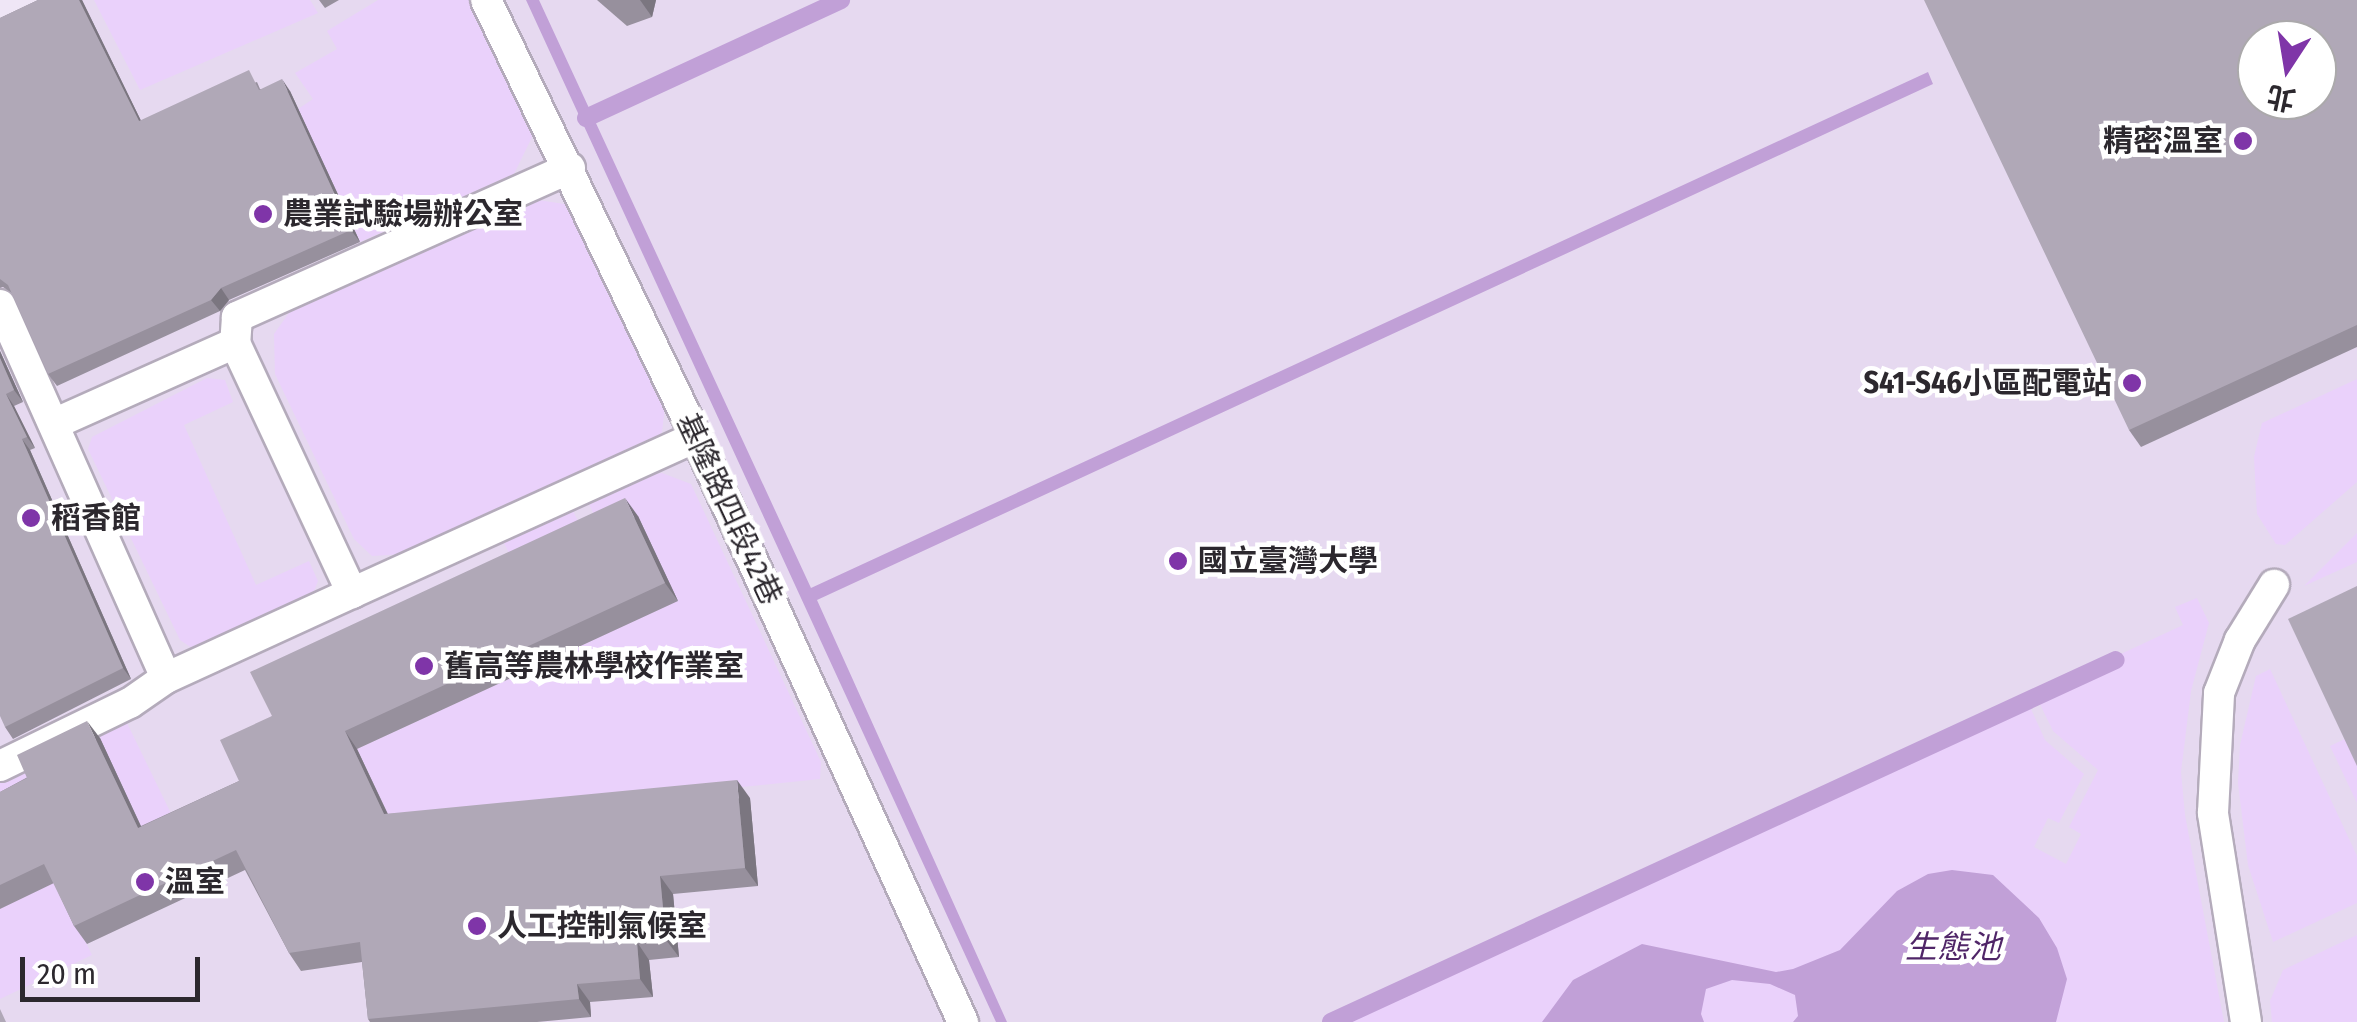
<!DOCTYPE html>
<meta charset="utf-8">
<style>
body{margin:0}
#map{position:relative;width:2357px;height:1022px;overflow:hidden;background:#efe6f6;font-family:"Fira Sans Condensed","Noto Sans TC",sans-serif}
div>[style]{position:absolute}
.built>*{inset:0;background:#e6d9f0}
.green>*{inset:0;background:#ead1fb}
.water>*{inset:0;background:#c1a0d7}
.stream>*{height:18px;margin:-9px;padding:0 9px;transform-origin:9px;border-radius:9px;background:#c1a0d7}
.roads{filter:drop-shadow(2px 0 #b4abbb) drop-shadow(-2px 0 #b4abbb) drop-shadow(0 2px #b4abbb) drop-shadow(0 -2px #b4abbb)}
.lane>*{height:30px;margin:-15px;padding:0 15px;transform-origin:15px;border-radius:15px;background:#fff}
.wall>*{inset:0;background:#97909d}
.shaded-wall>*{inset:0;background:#7b7680}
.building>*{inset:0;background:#b0a8b7}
.dots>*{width:28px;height:28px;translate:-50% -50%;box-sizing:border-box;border:5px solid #fff;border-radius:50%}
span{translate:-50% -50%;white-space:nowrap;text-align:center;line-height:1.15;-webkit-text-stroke:9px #fff;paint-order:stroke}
.poi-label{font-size:30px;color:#2c282e;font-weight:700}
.right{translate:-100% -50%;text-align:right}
.left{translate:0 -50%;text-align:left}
.street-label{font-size:30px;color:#2c282e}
.water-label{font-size:32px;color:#502668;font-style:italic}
.north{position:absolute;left:2237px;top:20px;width:100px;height:100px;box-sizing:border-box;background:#fff;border:2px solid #aba9ab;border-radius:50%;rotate:192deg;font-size:28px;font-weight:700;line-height:40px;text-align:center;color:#2c282e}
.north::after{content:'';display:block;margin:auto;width:35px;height:45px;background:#7f35a8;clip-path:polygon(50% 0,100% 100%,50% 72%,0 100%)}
.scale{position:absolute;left:20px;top:957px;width:180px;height:45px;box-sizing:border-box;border:5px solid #2c282e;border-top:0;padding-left:12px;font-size:30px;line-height:35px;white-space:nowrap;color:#2c282e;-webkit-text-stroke:8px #fff;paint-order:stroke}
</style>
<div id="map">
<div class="built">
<div style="clip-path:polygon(evenodd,46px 0,2357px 0,2357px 1022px,0 1022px,0 28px,46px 0,2257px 40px,2317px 40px,2317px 100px,2257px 100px,2257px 40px)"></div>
</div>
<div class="green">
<div style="clip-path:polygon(94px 0,310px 0,318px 13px,140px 90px)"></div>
<div style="clip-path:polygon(378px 0,474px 0,535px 131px,514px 174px,360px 242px,298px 109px,313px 99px,295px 73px,337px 49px,327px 31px)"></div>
<div style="clip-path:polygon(525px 198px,571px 205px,665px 406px,662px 432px,655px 440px,405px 554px,372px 556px,354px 539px,275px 374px,274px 334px,296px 303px)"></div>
<div style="clip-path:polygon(207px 378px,225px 380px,233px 402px,184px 425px,256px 585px,309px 561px,318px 581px,313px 594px,192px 648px,180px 640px,88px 449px,92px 437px)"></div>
<div style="clip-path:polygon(2357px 379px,2357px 482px,2285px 545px,2276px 544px,2257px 514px,2254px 457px,2262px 423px)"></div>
<div style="clip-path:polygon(662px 473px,691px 484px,821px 762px,820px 779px,358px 827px,370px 776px,357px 749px,677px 601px,602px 532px,588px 502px,644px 476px)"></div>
<div style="clip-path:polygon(572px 509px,587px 539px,518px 571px,503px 541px)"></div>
<div style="clip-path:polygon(2357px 533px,2357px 562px,2304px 586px)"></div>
<div style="clip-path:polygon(2197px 598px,2209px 623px,2191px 691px,2181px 772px,2185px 815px,2224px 1022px,1324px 1022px,2026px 698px,2045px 740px,2084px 774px,2059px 823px,2048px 818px,2034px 847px,2066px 864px,2081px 834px,2069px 827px,2098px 770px,2053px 731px,2035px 694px,2183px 625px,2175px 607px)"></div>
<div style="clip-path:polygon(2270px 669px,2357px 856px,2357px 903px,2273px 942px,2248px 865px,2238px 783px,2240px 745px,2256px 676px)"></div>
<div style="clip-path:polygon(126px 721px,180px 832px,84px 877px,20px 806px,92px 955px,0 999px,0 782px)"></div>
<div style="clip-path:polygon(2351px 736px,2357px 749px,2357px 803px,2330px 746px)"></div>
<div style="clip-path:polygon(2357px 935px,2357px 1022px,2272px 1022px,2270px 1001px,2283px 970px)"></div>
</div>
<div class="water">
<div style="clip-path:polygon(526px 0,539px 0,811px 588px,1928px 72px,1933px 84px,817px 600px,1007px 1022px,996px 1022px)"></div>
<div style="clip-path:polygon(1952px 870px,1993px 875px,2039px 918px,2057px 948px,2067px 979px,2056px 1022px,1793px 1022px,1798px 1016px,1795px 995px,1770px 984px,1732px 980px,1706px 989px,1701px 1014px,1704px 1022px,1542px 1022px,1573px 980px,1642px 944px,1776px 972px,1793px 969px,1840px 950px,1897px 891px,1928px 874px)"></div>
</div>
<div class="stream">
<div style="left:586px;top:118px;width:281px;rotate:-24.8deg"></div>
<div style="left:1331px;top:1022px;width:864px;rotate:-24.76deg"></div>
</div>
<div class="roads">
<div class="lane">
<div style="left:486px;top:0;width:485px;rotate:64.3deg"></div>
<div style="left:696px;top:437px;width:643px;rotate:65.47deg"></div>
<div style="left:570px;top:168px;width:365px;rotate:155.9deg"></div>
<div style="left:237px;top:317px;width:26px;rotate:94deg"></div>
<div style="left:235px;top:343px;width:276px;rotate:64.9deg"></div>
<div style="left:352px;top:593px;width:378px;rotate:-24.4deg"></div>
<div style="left:0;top:305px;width:408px;rotate:66deg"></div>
<div style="left:56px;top:423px;width:196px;rotate:-24.1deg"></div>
<div style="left:0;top:766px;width:144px;rotate:-25.9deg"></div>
<div style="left:130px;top:703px;width:44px;rotate:-34.8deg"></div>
<div style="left:166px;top:678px;width:205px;rotate:-24.6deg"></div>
<div style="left:2246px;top:1022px;width:212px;rotate:-99deg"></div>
<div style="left:2213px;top:813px;width:120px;rotate:-87.1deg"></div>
<div style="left:2219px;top:693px;width:57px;rotate:-68.4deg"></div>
<div style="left:2240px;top:640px;width:65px;rotate:-58.3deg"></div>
</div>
</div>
<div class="wall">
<div style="clip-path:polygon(38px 0,82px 0,141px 121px,257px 82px,260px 89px,290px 91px,360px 242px,229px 300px,220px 311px,57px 386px,48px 374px,12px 293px,3px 287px,0 288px,0 18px)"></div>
<div style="clip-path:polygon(319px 0,339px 0,325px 8px)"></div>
<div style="clip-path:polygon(597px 0,656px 0,652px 17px,627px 26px)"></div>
<div style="clip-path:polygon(2357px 0,2357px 347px,2141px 447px,2129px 430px)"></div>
<div style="clip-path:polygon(0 351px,23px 402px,14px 406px,35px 448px,30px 450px,131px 679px,13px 739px,5px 727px)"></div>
<div style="clip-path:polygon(638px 516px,678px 601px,357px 749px,388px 814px,750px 798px,758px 886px,673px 894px,679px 957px,649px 960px,653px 997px,590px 1002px,591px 1017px,537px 1022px,370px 1022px,368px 1019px,362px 962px,301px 971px,289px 953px,245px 870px,87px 944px,74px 926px,54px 883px,0 909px,0 792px,100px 738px,141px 826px,239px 781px,272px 716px)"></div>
</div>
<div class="shaded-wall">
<div style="clip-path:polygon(79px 0,82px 0,147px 133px,139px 121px)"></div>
<div style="clip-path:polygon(640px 0,656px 0,652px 17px)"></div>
<div style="clip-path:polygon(282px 79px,290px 91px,360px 242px,351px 230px)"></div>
<div style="clip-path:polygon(221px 288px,229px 300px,220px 311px,211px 300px)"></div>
<div style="clip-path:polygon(0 351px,23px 402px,14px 390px,0 358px)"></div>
<div style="clip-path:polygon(6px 394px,14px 406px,35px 448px,27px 437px)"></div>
<div style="clip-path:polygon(22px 439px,30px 450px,131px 679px,123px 668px)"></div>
<div style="clip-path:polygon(625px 498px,638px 516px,678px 601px,665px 583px)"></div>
<div style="clip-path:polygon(87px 721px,100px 738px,150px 846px,138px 828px)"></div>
<div style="clip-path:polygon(345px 731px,357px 749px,396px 832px,384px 814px)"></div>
<div style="clip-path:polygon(737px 780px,750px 798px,758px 886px,745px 868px)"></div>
<div style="clip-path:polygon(660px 876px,673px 894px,679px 957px,666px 940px)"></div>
<div style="clip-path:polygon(637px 942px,649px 960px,653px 997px,640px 979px)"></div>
<div style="clip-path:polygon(577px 984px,590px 1002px,591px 1017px,579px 999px)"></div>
</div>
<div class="building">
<div style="clip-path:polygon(38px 0,79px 0,139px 121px,249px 70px,259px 90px,282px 79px,351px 230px,221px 288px,211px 300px,48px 374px,8px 285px,0 279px,0 18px)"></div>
<div style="clip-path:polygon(evenodd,1924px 0,2357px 0,2357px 325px,2129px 430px,1924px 0,2257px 40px,2317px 40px,2317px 100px,2257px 100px,2257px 40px)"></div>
<div style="clip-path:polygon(0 358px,14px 390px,6px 394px,27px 437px,22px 439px,123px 668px,5px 727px,0 716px)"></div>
<div style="clip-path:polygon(625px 498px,665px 583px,345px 731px,384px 814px,737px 780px,745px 868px,660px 876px,666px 940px,637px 942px,640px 979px,577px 984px,579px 999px,368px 1019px,360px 942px,289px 953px,236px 850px,74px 926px,44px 864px,0 885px,0 792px,27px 778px,17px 755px,87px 721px,138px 828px,239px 781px,220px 740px,272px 716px,250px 672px)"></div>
<div style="clip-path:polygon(2357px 586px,2357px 766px,2288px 619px)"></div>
<div style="clip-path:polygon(0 1009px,6px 1022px,0 1022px)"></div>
</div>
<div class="dots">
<div style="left:2243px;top:141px;background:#7f35a8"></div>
<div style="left:263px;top:214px;background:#7f35a8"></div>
<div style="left:2132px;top:383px;background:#7f35a8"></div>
<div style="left:31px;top:518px;background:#7f35a8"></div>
<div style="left:1178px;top:561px;background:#7f35a8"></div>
<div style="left:424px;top:666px;background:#7f35a8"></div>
<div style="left:145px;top:882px;background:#7f35a8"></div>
<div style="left:477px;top:926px;background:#7f35a8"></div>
</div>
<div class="poi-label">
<span class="right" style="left:2223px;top:141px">精密溫室</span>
<span class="left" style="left:283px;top:214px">農業試驗場辦公室</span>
<span class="right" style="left:2112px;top:383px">S41-S46小區配電站</span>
<span class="left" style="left:51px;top:518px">稻香館</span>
<span class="left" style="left:1198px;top:561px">國立臺灣大學</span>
<span class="left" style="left:444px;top:666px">舊高等農林學校作業室</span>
<span class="left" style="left:165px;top:882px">溫室</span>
<span class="left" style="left:497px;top:926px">人工控制氣候室</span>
</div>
<div class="street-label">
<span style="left:729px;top:509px;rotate:65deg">基隆路四段42巷</span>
</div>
<div class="water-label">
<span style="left:1953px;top:947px">生態池</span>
</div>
<div class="north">北</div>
<div class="scale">20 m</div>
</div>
